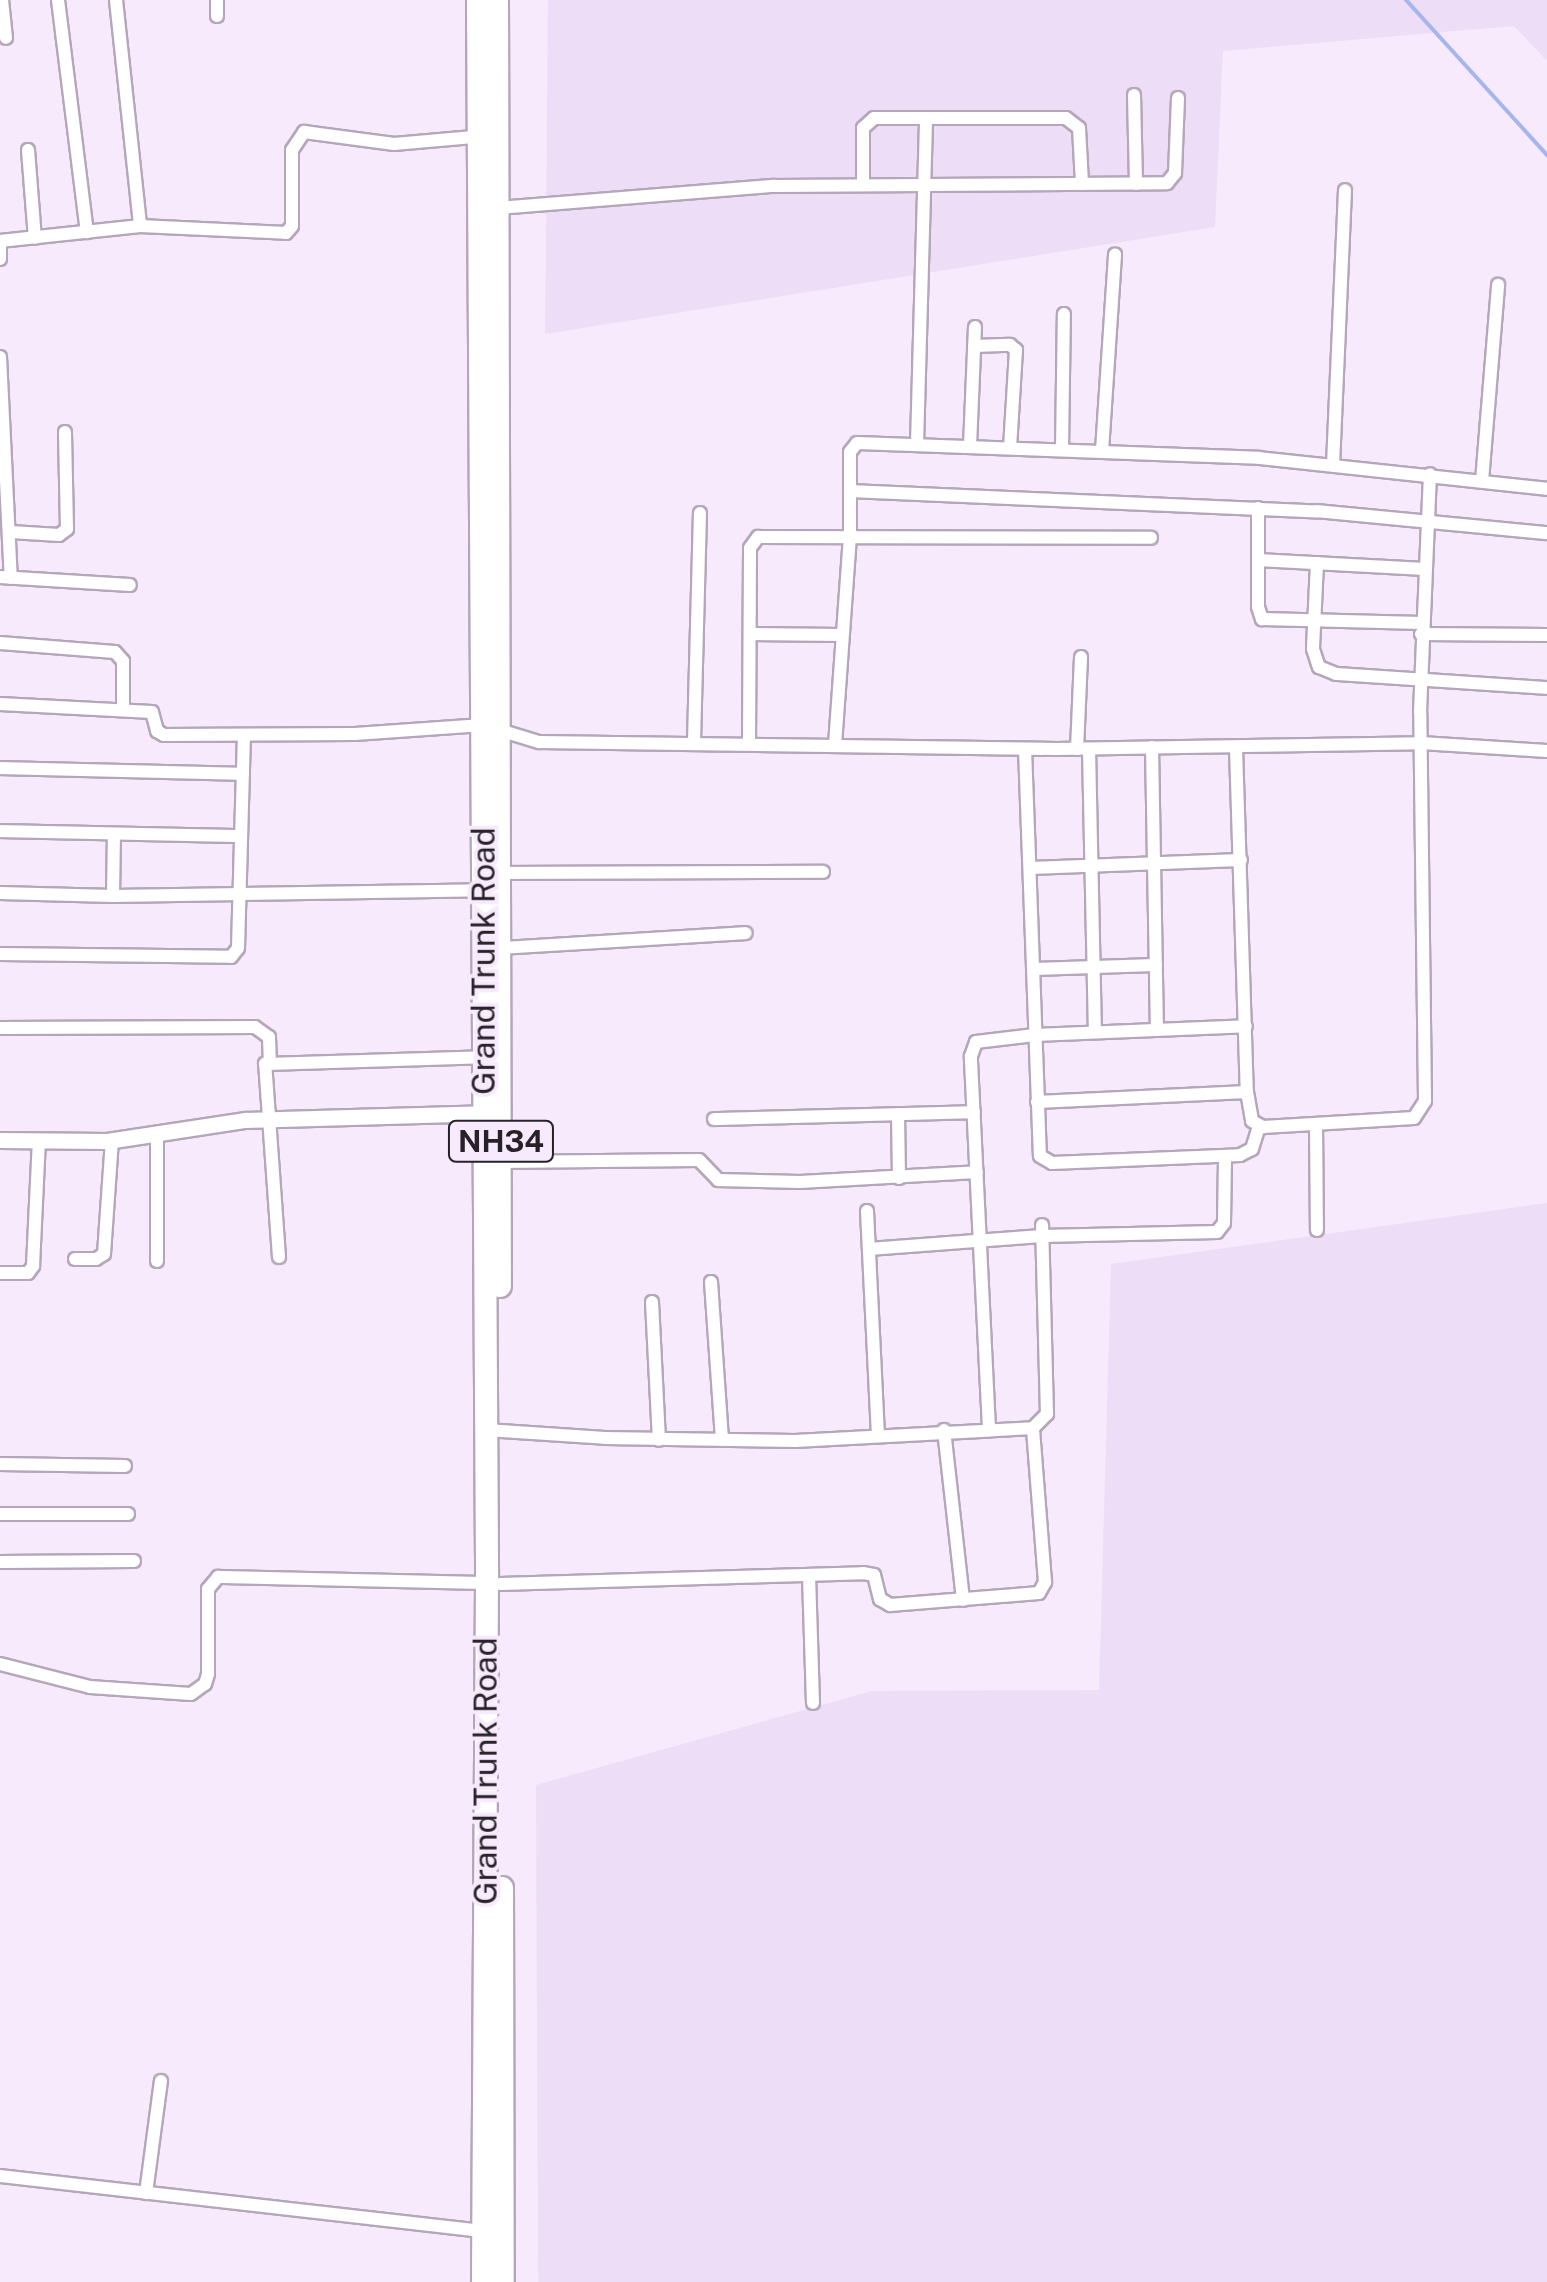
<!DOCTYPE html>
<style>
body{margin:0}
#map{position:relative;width:1547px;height:2282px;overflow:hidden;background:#f7eafc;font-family:"Public Sans",sans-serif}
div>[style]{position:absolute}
.built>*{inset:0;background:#eeddf6}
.stream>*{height:4px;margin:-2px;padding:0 2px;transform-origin:2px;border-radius:2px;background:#a5b5ed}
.roads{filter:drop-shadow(2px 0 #b4a7b9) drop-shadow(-2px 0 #b4a7b9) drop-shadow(0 2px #b4a7b9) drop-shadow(0 -2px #b4a7b9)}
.minor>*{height:12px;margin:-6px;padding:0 6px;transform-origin:6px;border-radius:6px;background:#fff}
.tertiary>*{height:15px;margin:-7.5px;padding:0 7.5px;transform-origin:7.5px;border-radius:7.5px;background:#fff}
.trunk>*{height:22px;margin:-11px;padding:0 11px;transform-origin:11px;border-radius:11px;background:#fff}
span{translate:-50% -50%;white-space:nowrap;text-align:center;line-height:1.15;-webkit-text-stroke:8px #f7eafc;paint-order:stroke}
.shield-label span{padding:2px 8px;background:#f7eafc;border:2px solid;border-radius:8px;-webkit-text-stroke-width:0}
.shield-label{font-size:30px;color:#262228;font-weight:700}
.street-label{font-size:32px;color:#262228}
</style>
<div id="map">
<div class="built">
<div style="clip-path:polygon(548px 0,1547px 0,1547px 61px,1514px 26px,1223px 51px,1215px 227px,545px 334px)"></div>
<div style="clip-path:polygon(1547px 1203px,1547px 2282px,538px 2282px,536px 1785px,872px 1691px,1099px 1690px,1111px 1264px)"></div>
</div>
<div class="stream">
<div style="left:1406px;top:0;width:210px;rotate:47.7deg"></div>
</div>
<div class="roads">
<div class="minor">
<div style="left:2px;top:0;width:38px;rotate:84deg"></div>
<div style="left:58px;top:0;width:234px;rotate:82.9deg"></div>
<div style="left:116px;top:0;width:227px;rotate:83.9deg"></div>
<div style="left:217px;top:16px;width:16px;rotate:-90deg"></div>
<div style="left:1134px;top:95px;width:89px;rotate:88.7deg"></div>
<div style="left:28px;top:150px;width:88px;rotate:85.5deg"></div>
<div style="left:863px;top:184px;width:56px;rotate:-90deg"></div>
<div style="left:863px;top:128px;width:15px;rotate:-42deg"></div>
<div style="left:874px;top:118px;width:192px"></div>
<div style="left:1066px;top:118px;width:16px;rotate:38deg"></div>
<div style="left:1079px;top:128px;width:56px;rotate:86.9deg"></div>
<div style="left:498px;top:208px;width:277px;rotate:-4.6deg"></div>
<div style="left:774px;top:186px;width:393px;rotate:-0.4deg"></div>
<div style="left:1167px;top:183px;width:13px;rotate:-51deg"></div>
<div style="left:1175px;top:173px;width:75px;rotate:-87.7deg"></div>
<div style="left:0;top:241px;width:141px;rotate:-6.1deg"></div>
<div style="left:140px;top:226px;width:146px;rotate:2.7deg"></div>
<div style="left:286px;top:233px;width:9px;rotate:-49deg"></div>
<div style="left:292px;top:226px;width:76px;rotate:-90deg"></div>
<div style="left:292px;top:150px;width:22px;rotate:-56deg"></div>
<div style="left:304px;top:132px;width:91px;rotate:7.6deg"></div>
<div style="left:394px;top:144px;width:91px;rotate:-5deg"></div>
<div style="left:0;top:259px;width:18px;rotate:-90deg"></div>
<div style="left:974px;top:346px;width:36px;rotate:-2deg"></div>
<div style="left:1010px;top:345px;width:8px;rotate:40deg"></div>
<div style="left:1016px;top:350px;width:97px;rotate:93.5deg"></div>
<div style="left:0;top:357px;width:221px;rotate:87.2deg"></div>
<div style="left:917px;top:444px;width:326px;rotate:-88.4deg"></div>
<div style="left:970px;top:446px;width:119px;rotate:-87.6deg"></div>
<div style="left:1062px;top:449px;width:135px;rotate:-89.2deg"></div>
<div style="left:1102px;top:451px;width:197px;rotate:-86.2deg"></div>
<div style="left:1333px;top:465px;width:275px;rotate:-87.5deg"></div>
<div style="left:1482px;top:481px;width:197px;rotate:-85.3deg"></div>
<div style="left:850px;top:491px;width:467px;rotate:2.5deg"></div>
<div style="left:1317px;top:511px;width:231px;rotate:5.5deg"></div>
<div style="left:1258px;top:508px;width:99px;rotate:90deg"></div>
<div style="left:1258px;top:607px;width:13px;rotate:72deg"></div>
<div style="left:1262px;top:619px;width:160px;rotate:1.4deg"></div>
<div style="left:11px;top:532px;width:48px;rotate:3.6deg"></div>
<div style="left:59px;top:535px;width:10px;rotate:-37deg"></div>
<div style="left:67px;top:529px;width:97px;rotate:-91.2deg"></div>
<div style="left:1258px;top:560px;width:167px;rotate:3.1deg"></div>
<div style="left:1317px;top:563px;width:86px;rotate:92.7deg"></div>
<div style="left:1313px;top:649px;width:19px;rotate:72deg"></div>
<div style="left:1319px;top:667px;width:18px;rotate:22deg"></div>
<div style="left:1336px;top:674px;width:211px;rotate:3.8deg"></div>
<div style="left:0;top:577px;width:130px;rotate:3.5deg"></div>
<div style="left:750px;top:634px;width:91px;rotate:0.6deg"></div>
<div style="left:1421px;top:634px;width:126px;rotate:0.5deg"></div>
<div style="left:0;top:643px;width:115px;rotate:4.5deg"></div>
<div style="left:115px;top:652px;width:12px;rotate:48deg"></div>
<div style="left:123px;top:661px;width:49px;rotate:90deg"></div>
<div style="left:0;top:704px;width:152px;rotate:3deg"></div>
<div style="left:152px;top:712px;width:20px;rotate:75deg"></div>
<div style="left:157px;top:731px;width:8px;rotate:30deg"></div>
<div style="left:164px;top:735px;width:191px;rotate:-0.3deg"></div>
<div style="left:355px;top:734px;width:128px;rotate:-4deg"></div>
<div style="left:483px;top:725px;width:59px;rotate:16.9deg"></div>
<div style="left:539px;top:742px;width:517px;rotate:0.78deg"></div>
<div style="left:1056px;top:749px;width:365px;rotate:-0.9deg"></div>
<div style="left:1421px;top:743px;width:126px;rotate:3.6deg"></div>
<div style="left:694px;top:741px;width:228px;rotate:-88.5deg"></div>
<div style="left:749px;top:744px;width:196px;rotate:-89.7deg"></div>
<div style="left:750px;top:548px;width:14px;rotate:-54deg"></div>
<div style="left:758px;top:537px;width:393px;rotate:0.1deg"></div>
<div style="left:835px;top:745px;width:212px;rotate:-85.9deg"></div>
<div style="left:850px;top:534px;width:82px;rotate:-90deg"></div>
<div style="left:850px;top:452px;width:11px;rotate:-52deg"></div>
<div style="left:857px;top:443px;width:402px;rotate:2.1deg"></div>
<div style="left:1259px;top:458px;width:290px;rotate:6.1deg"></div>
<div style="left:1152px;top:747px;width:282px;rotate:89deg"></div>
<div style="left:1236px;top:748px;width:344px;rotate:88.2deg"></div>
<div style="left:1247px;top:1092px;width:29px;rotate:80deg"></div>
<div style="left:1252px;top:1121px;width:13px;rotate:29deg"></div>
<div style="left:1263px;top:1127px;width:151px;rotate:-3.4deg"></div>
<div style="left:1414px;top:1118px;width:20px;rotate:-57deg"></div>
<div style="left:1425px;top:1101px;width:389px;rotate:-90.7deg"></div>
<div style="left:1420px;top:712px;width:238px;rotate:-87.6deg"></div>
<div style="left:1025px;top:749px;width:407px;rotate:87.9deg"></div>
<div style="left:1040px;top:1156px;width:14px;rotate:30deg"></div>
<div style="left:1052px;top:1163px;width:188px;rotate:-2.4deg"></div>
<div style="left:1240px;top:1155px;width:13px;rotate:-27deg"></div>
<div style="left:1252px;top:1149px;width:24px;rotate:-73deg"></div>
<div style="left:1077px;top:749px;width:92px;rotate:-87.5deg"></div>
<div style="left:1089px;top:749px;width:283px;rotate:88.8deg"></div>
<div style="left:0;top:768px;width:243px;rotate:1.4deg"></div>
<div style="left:0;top:831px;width:241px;rotate:1.2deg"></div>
<div style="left:1030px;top:868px;width:211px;rotate:-2.2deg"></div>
<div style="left:501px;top:873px;width:322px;rotate:-0.2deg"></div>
<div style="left:0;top:893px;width:113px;rotate:1.5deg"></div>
<div style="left:113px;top:896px;width:371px;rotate:-0.9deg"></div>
<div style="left:113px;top:896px;width:62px;rotate:-89.1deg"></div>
<div style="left:501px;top:948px;width:245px;rotate:-3.5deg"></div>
<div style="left:0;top:954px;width:231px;rotate:0.7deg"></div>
<div style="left:231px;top:957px;width:11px;rotate:-52deg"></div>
<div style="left:238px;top:948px;width:211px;rotate:-88.4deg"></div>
<div style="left:1033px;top:969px;width:123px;rotate:-1.9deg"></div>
<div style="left:0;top:1028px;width:255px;rotate:-0.2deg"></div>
<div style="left:255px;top:1027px;width:17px;rotate:36deg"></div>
<div style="left:269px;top:1037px;width:25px;rotate:88deg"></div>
<div style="left:1037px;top:1102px;width:210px;rotate:-2.7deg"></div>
<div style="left:898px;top:1114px;width:64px;rotate:89.1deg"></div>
<div style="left:714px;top:1119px;width:260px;rotate:-1.5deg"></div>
<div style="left:1316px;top:1124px;width:106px;rotate:89.5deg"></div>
<div style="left:157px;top:1133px;width:128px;rotate:90deg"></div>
<div style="left:501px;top:1162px;width:198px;rotate:-0.6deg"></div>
<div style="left:699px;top:1160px;width:28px;rotate:46deg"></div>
<div style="left:718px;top:1180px;width:82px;rotate:1.4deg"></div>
<div style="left:800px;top:1182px;width:177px;rotate:-3.2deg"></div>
<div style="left:867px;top:1211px;width:225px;rotate:87.2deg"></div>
<div style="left:869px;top:1249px;width:173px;rotate:-4.3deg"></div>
<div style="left:1042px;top:1236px;width:175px;rotate:-1.3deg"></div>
<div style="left:1217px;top:1232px;width:11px;rotate:-52deg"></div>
<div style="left:1224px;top:1223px;width:67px;rotate:-89.1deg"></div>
<div style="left:279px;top:1257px;width:194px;rotate:-94.1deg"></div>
<div style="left:265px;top:1064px;width:220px;rotate:-1.8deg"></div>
<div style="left:75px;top:1259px;width:21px"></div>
<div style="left:96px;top:1259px;width:9px;rotate:-32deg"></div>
<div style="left:104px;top:1254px;width:113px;rotate:-86deg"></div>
<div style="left:0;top:1273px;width:28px"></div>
<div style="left:28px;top:1273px;width:9px;rotate:-54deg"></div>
<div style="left:33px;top:1266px;width:126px;rotate:-87.3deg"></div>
<div style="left:711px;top:1282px;width:158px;rotate:86deg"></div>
<div style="left:652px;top:1302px;width:138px;rotate:87.1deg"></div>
<div style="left:989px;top:1429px;width:373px;rotate:-92.8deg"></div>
<div style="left:971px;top:1056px;width:15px;rotate:-70deg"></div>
<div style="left:976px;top:1042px;width:59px;rotate:-6.8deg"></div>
<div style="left:1035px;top:1035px;width:211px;rotate:-2.4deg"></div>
<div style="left:486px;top:1430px;width:119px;rotate:3.8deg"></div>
<div style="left:605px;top:1438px;width:190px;rotate:0.9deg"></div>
<div style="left:795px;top:1441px;width:238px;rotate:-3.1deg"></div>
<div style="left:1033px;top:1428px;width:20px;rotate:-45deg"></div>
<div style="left:1047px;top:1414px;width:189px;rotate:-91.5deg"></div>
<div style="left:944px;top:1430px;width:171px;rotate:83.6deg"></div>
<div style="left:0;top:1464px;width:125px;rotate:0.9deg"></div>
<div style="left:0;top:1514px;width:128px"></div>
<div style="left:0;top:1562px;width:134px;rotate:-0.4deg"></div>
<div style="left:809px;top:1576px;width:127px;rotate:88.2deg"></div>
<div style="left:500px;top:1584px;width:363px;rotate:-1.7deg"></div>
<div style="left:863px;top:1573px;width:11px;rotate:10deg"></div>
<div style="left:874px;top:1575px;width:25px;rotate:76deg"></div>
<div style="left:880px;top:1599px;width:12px;rotate:31deg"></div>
<div style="left:890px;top:1605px;width:149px;rotate:-4.6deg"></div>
<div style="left:1039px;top:1593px;width:13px;rotate:-61deg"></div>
<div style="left:1045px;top:1582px;width:154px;rotate:-94.5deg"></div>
<div style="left:0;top:1664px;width:93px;rotate:14.3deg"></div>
<div style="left:90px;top:1687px;width:101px;rotate:4deg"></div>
<div style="left:191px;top:1694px;width:17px;rotate:-36deg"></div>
<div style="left:205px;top:1684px;width:10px;rotate:-73deg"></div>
<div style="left:208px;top:1674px;width:85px;rotate:-90deg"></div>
<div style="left:208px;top:1589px;width:16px;rotate:-50deg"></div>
<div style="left:218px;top:1577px;width:269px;rotate:1.3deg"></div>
<div style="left:0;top:2176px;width:486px;rotate:6.5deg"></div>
<div style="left:146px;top:2193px;width:113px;rotate:-82.4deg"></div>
</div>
<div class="tertiary">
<div style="left:0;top:1140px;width:107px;rotate:0.5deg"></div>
<div style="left:107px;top:1141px;width:140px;rotate:-8.7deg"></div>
<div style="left:245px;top:1120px;width:247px;rotate:-1.6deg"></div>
</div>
<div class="trunk">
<div style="left:478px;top:0;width:1583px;rotate:89.67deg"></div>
<div style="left:487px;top:1583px;width:699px;rotate:90.33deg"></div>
<div style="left:497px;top:0;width:1286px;rotate:89.87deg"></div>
<div style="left:502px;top:1888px;width:394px;rotate:89.9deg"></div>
</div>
</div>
<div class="shield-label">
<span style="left:501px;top:1141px">NH34</span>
</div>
<div class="street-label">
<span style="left:484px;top:961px;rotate:-90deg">Grand Trunk Road</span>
<span style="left:486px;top:1771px;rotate:-90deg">Grand Trunk Road</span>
</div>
</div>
